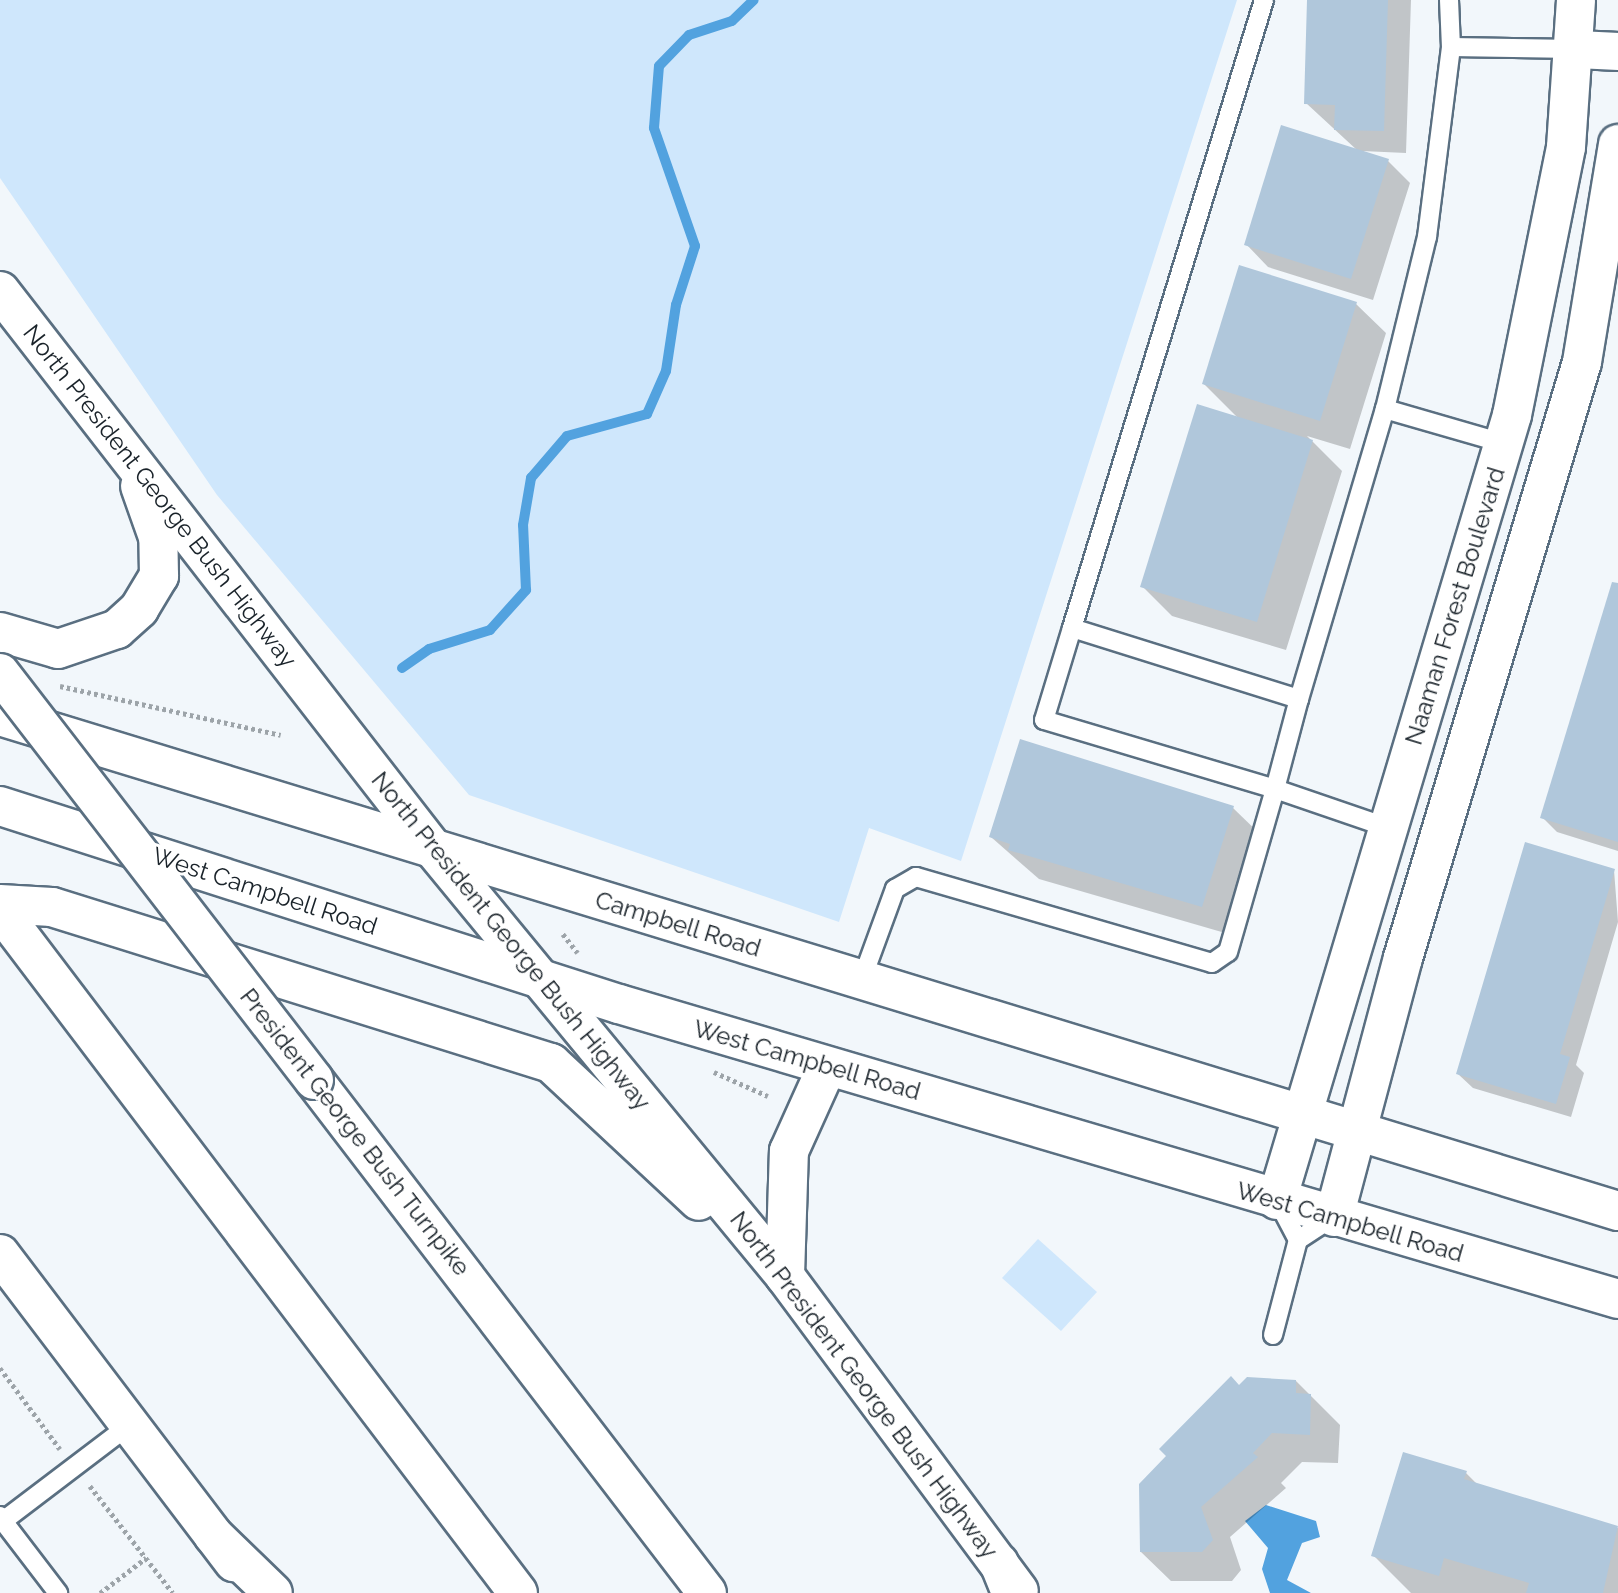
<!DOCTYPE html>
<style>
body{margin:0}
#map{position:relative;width:1618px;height:1593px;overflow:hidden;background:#f2f7fb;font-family:Raleway,sans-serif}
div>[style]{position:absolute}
.green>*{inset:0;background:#cfe7fc}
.water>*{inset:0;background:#52a2df}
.shadow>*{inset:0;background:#0003}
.stream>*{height:10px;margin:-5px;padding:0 5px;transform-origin:5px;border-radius:5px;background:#52a2df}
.building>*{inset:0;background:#b0c7db}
.path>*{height:4.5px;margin-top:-2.25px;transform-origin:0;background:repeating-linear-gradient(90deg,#9da4a9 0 3.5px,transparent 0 7px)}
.roads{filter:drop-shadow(2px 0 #5a6f81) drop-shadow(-2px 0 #5a6f81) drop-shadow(0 2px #5a6f81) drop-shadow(0 -2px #5a6f81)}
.lane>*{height:18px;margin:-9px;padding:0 9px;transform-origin:9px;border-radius:9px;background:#fff}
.street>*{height:37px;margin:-18.5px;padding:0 18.5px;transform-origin:18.5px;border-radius:18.5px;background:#fff}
.secondary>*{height:38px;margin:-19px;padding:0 19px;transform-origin:19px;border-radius:19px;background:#fff}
.highway>*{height:38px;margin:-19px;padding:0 19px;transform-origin:19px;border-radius:19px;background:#fff}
.bridges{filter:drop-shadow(2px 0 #5a6f81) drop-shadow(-2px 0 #5a6f81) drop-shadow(0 2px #5a6f81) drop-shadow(0 -2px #5a6f81)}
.highway-bridge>*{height:38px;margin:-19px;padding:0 19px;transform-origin:19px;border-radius:19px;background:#fff}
span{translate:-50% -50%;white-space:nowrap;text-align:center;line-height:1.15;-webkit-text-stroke:6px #fff;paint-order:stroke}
.street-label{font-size:24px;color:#192229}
</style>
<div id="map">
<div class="green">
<div style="clip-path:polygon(0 0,1237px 0,961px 861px,869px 828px,839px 922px,469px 795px,217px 495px,0 178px)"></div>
<div style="clip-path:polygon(1038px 1239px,1097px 1292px,1061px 1331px,1002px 1278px)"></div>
</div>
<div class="water">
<div style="clip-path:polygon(1266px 1505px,1316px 1521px,1320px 1537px,1302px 1543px,1287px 1580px,1311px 1593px,1270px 1593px,1262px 1569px,1268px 1548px,1245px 1521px)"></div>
</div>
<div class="shadow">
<div style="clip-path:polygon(1309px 0,1411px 0,1406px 153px,1362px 151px,1388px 161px,1410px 183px,1373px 300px,1268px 267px,1246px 244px,1358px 151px,1306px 103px)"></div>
<div style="clip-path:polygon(1356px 304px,1386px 333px,1350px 449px,1307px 436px,1342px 471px,1286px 650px,1172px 616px,1142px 586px,1238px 418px,1204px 384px)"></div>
<div style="clip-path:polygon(1618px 585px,1618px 851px,1557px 832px,1542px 817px)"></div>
<div style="clip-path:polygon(1233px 808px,1263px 837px,1232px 935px,1039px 879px,991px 837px)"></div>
<div style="clip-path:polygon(1614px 870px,1618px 922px,1576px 1065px,1584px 1073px,1571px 1117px,1473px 1088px,1458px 1074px)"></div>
<div style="clip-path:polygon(1296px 1381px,1340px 1425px,1338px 1463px,1302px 1462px,1281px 1483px,1286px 1488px,1230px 1537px,1241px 1570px,1232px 1581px,1171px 1581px,1141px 1552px,1239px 1387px)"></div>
<div style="clip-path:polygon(1466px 1473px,1478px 1485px,1618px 1528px,1618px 1593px,1411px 1593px,1373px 1555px)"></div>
</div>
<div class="stream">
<div style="left:402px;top:668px;width:33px;rotate:-35deg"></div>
<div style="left:429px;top:649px;width:64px;rotate:-17.3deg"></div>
<div style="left:490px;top:630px;width:54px;rotate:-48deg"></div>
<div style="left:526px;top:590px;width:65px;rotate:-92.6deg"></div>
<div style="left:523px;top:525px;width:48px;rotate:-80.3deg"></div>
<div style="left:531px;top:478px;width:55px;rotate:-49.4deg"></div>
<div style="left:567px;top:436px;width:83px;rotate:-15.4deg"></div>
<div style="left:647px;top:414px;width:47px;rotate:-66.2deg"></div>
<div style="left:666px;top:371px;width:67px;rotate:-81.4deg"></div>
<div style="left:676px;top:305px;width:62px;rotate:-72.1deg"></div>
<div style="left:695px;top:246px;width:125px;rotate:-109.2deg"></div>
<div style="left:654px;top:128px;width:62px;rotate:-85.4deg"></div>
<div style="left:659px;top:66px;width:43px;rotate:-45.9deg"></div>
<div style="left:689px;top:35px;width:45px;rotate:-18deg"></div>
<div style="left:732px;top:21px;width:30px;rotate:-44deg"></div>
</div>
<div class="building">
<div style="clip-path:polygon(1307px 0,1388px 0,1384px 131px,1334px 130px,1335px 105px,1304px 104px)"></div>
<div style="clip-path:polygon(1281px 125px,1389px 159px,1351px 279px,1244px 245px)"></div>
<div style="clip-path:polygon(1239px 265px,1357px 302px,1320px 421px,1202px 384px)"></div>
<div style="clip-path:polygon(1197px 404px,1313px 440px,1257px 622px,1140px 587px)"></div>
<div style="clip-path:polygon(1612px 582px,1618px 583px,1618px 842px,1540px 818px)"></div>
<div style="clip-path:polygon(1020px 739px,1234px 806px,1202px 907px,1008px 850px,1010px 844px,989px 837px)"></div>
<div style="clip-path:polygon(1525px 842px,1615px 869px,1560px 1054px,1570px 1057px,1556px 1104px,1456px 1074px)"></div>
<div style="clip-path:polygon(1231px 1376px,1239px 1385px,1247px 1377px,1296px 1380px,1296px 1393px,1311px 1394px,1310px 1435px,1272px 1433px,1253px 1453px,1258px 1457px,1201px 1507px,1213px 1540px,1202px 1552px,1140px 1552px,1139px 1484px,1166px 1456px,1159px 1449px)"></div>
<div style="clip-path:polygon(1403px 1452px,1467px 1471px,1464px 1479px,1618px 1526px,1603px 1593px,1526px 1593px,1529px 1583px,1444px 1558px,1439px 1576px,1371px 1556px)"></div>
</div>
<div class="path">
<div style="left:60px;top:686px;width:226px;rotate:12.5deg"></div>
<div style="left:563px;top:934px;width:24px;rotate:52deg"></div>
<div style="left:714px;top:1072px;width:59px;rotate:24deg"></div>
<div style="left:0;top:1368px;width:101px;rotate:53.5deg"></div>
<div style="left:90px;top:1486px;width:135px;rotate:52.2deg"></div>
<div style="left:100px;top:1593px;width:58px;rotate:-37.3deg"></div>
</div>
<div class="roads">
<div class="lane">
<div style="left:1264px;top:0;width:657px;rotate:107deg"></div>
<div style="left:1072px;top:628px;width:238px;rotate:17.4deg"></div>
<div style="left:1299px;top:699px;width:302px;rotate:-73.5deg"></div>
<div style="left:1385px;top:409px;width:177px;rotate:-76.3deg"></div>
<div style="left:1427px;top:237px;width:192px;rotate:-82.8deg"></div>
<div style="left:1449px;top:0;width:47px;rotate:87.6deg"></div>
<div style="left:1451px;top:47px;width:124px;rotate:0.9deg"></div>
<div style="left:1385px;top:409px;width:123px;rotate:16.1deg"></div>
<div style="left:1072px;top:628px;width:96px;rotate:106.9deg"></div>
<div style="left:1044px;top:720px;width:241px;rotate:16.6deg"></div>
<div style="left:1275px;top:789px;width:93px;rotate:-75.1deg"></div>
<div style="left:862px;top:979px;width:96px;rotate:-69.9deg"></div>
<div style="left:895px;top:889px;width:24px;rotate:-30deg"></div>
<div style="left:916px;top:877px;width:308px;rotate:16.2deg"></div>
<div style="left:1212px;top:963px;width:19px;rotate:-35deg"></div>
<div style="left:1228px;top:952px;width:170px;rotate:-73.9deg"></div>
<div style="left:1275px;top:789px;width:120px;rotate:18.9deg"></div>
<div style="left:1277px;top:1200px;width:45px;rotate:62.3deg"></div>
<div style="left:1273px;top:1335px;width:98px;rotate:-75.3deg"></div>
<div style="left:1298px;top:1240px;width:42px;rotate:-33.3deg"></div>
<div style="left:0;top:1516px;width:6px;rotate:59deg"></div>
<div style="left:3px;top:1521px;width:161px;rotate:-37.2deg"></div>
<div style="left:3px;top:1521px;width:91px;rotate:52.6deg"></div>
</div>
<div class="street">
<div style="left:1577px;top:49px;width:41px;rotate:2.8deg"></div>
</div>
<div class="secondary">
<div style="left:0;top:291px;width:708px;rotate:52.17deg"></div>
<div style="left:434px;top:850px;width:552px;rotate:50.51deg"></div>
<div style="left:785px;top:1276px;width:392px;rotate:53.4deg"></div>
<div style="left:0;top:632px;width:60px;rotate:16.3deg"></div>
<div style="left:58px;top:649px;width:62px;rotate:-18.7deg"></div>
<div style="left:117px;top:629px;width:30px;rotate:-42deg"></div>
<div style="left:139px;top:609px;width:39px;rotate:-59deg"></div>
<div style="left:159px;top:576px;width:39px;rotate:-91deg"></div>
<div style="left:158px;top:537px;width:54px;rotate:-109.4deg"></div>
<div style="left:0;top:716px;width:1692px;rotate:17.01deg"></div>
<div style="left:0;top:806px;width:650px;rotate:17.74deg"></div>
<div style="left:619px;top:1004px;width:1042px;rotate:16.45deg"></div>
<div style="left:0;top:904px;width:52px;rotate:3.3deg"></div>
<div style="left:52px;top:907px;width:523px;rotate:17.36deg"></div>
<div style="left:551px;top:1063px;width:202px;rotate:43deg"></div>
<div style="left:1277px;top:1200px;width:819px;rotate:-73.33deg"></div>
<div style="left:1512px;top:415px;width:273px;rotate:-78.6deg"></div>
<div style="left:1566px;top:147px;width:147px;rotate:-86.1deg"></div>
<div style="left:1334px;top:1217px;width:268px;rotate:-75.1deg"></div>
<div style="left:1403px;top:958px;width:622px;rotate:-73.28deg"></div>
<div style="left:1582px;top:362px;width:221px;rotate:-80.6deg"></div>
<div style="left:0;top:1254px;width:387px;rotate:52.8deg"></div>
<div style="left:785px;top:1276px;width:125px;rotate:-88.2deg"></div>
<div style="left:789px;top:1151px;width:92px;rotate:-65.7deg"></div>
</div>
<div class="highway">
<div style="left:0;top:910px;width:857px;rotate:52.82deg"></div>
<div style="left:314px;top:1080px;width:646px;rotate:52.54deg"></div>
<div style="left:213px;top:1535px;width:83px;rotate:44deg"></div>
<div style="left:999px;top:1563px;width:32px;rotate:68deg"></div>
</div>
</div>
<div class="bridges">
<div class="highway-bridge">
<div style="left:0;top:673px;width:514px;rotate:52.35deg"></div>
</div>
</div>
<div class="street-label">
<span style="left:160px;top:496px;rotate:52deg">North President George Bush Highway</span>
<span style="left:1455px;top:606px;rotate:-73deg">Naaman Forest Boulevard</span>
<span style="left:265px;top:891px;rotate:18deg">West Campbell Road</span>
<span style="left:678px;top:924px;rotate:17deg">Campbell Road</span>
<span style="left:511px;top:941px;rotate:51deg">North President George Bush Highway</span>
<span style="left:807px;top:1060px;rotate:16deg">West Campbell Road</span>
<span style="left:355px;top:1132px;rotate:52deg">President George Bush Turnpike</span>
<span style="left:1350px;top:1222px;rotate:16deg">West Campbell Road</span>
<span style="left:864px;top:1385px;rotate:53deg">North President George Bush Highway</span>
</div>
</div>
